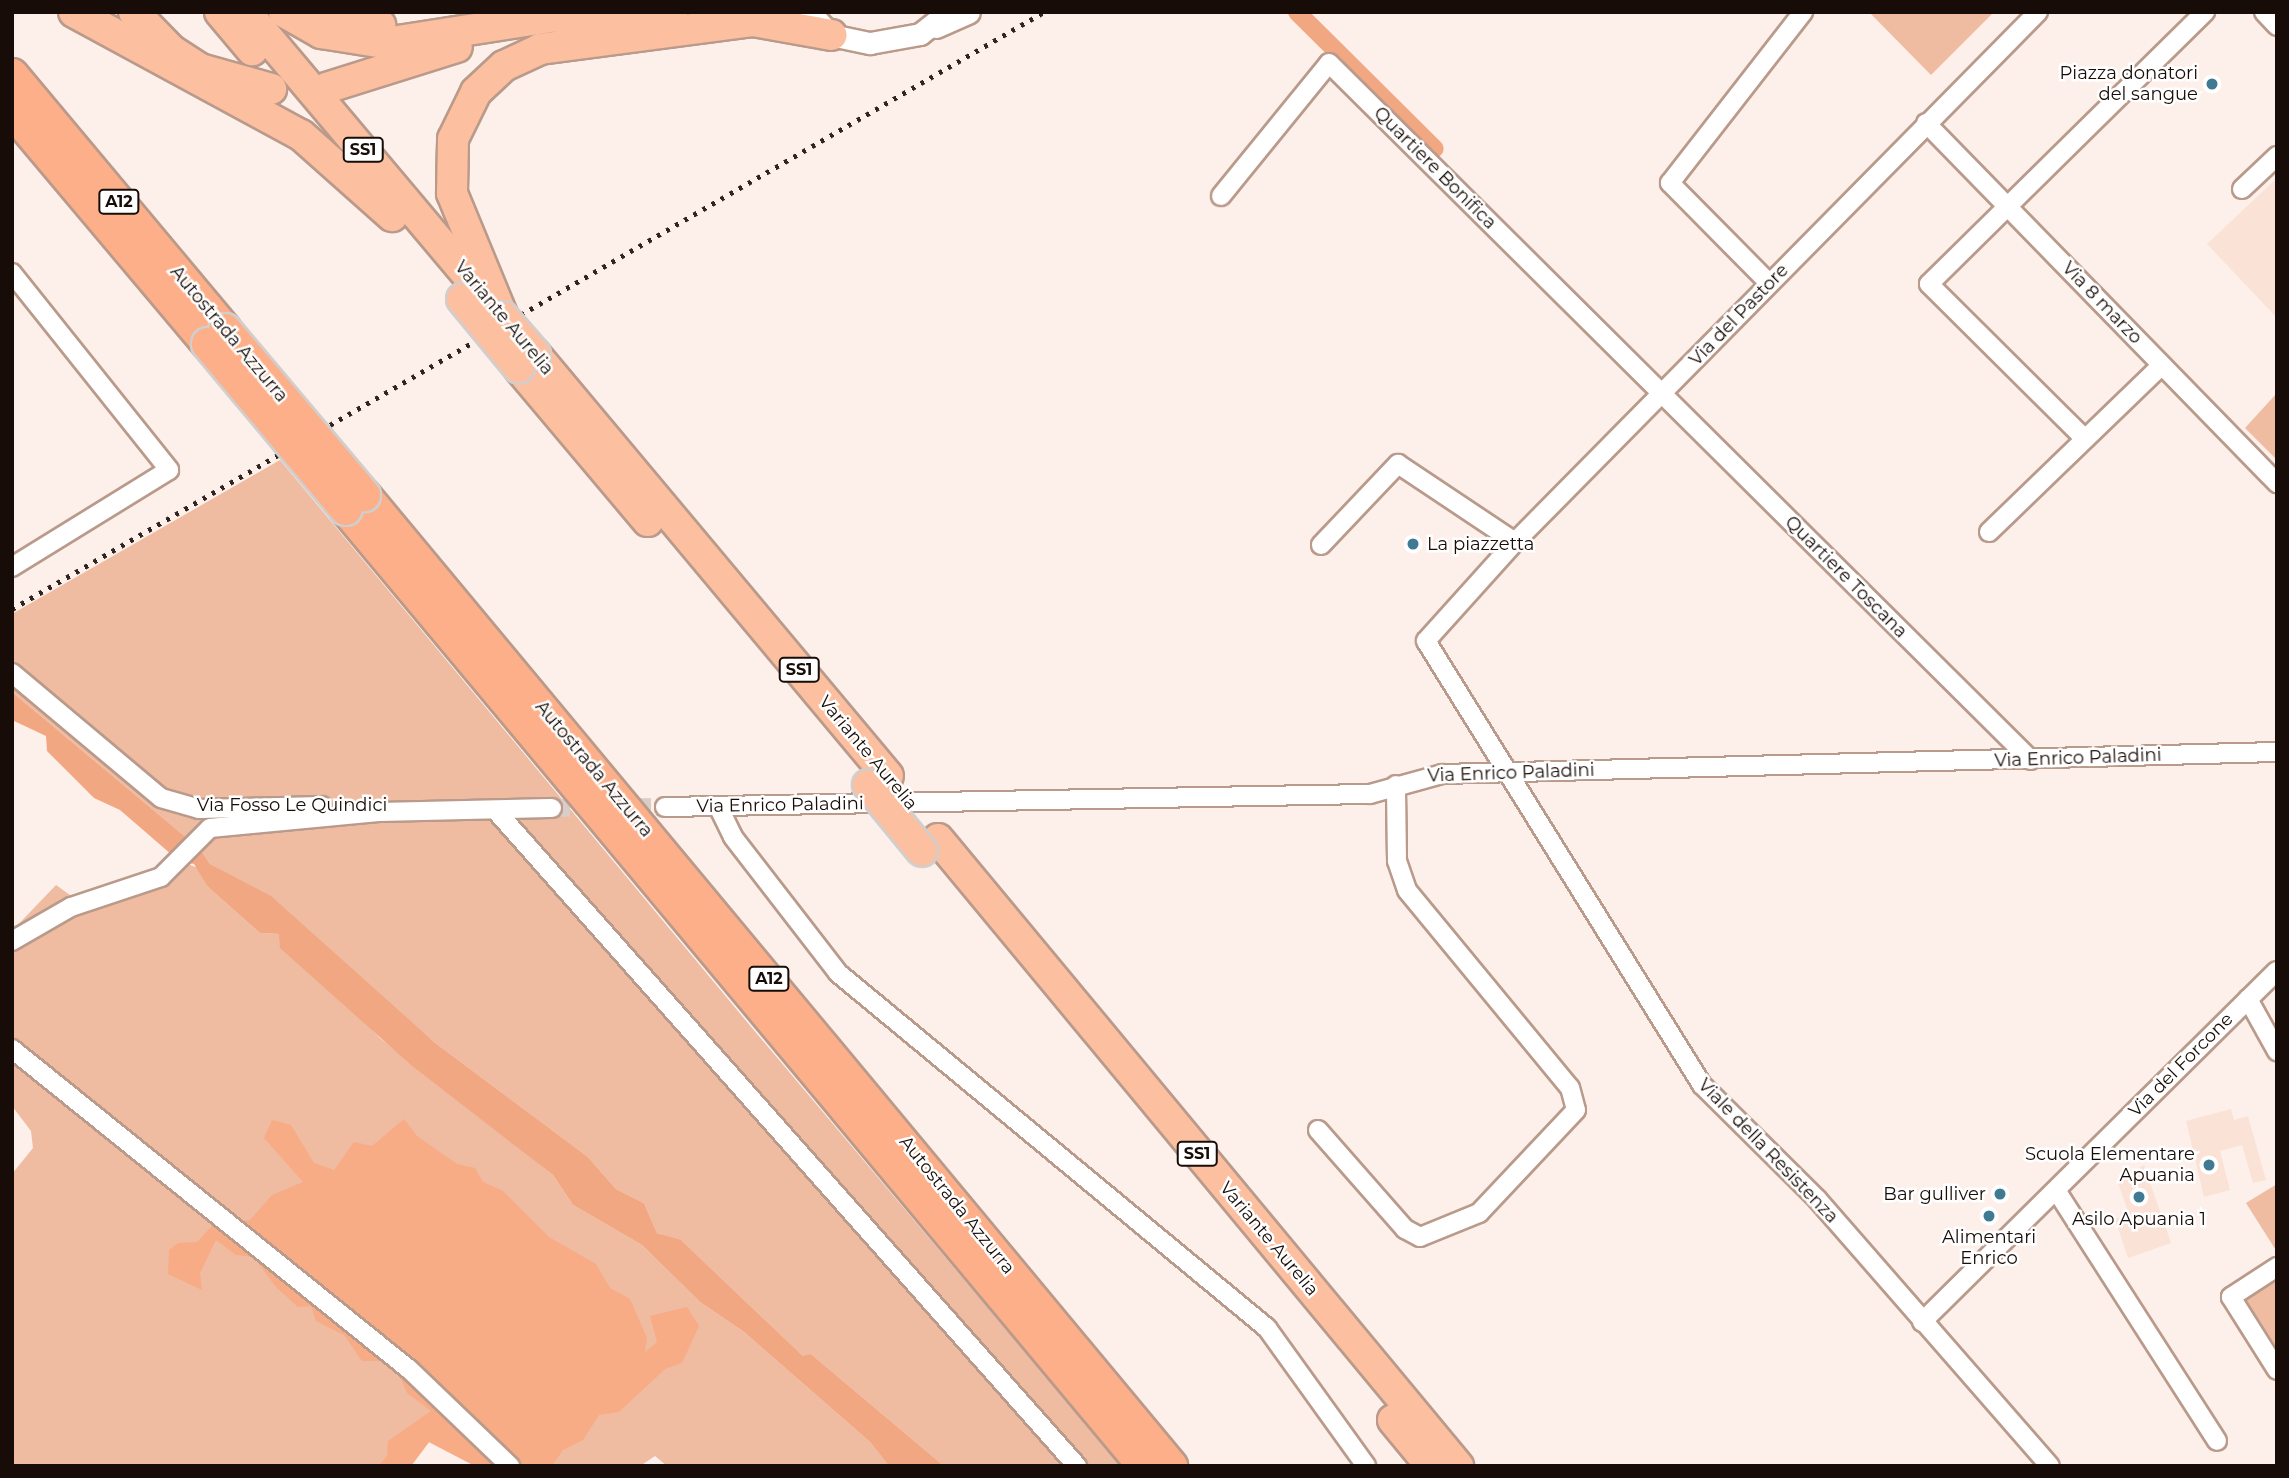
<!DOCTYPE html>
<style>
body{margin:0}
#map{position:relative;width:2289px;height:1478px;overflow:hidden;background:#fdefe9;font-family:Montserrat,sans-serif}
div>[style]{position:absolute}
.built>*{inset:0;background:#fbe2d6}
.green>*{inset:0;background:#efbba1}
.forest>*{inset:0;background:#f7ac86}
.water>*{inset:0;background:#f1a781}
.canal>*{height:18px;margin:-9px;padding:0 9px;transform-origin:9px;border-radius:9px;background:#f1a781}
.minor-tunnel>*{height:18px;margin-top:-9px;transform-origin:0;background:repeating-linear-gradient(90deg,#dacdc7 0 18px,transparent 0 27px)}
.roads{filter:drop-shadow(2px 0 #b99a8b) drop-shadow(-2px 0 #b99a8b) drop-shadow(0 2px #b99a8b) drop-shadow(0 -2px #b99a8b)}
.minor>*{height:18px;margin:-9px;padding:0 9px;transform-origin:9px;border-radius:9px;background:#fff}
.tertiary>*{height:21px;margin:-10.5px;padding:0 10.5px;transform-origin:10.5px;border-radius:10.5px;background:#fff}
.trunk>*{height:30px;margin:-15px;padding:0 15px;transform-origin:15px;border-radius:15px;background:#fcbfa0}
.motorway>*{height:32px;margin:-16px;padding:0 16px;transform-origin:16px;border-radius:16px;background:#fcaf88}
.rail>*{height:5px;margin-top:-2.5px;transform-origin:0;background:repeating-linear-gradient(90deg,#2f241f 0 3.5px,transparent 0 10.5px)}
.bridges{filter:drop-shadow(2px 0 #d1cecd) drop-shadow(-2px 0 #d1cecd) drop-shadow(0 2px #d1cecd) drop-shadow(0 -2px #d1cecd)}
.trunk-bridge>*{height:30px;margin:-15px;padding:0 15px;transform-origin:15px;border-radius:15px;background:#fcbfa0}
.motorway-bridge>*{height:32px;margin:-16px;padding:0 16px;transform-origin:16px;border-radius:16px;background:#fcaf88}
.dots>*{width:19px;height:19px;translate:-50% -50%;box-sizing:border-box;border:4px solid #fff;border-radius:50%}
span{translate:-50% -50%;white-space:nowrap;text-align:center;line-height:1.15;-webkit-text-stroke:5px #fff;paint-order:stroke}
.shield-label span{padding:2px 5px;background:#fff;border:2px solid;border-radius:5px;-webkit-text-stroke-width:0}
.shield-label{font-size:16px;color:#170c07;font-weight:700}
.poi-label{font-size:18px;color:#170c07}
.right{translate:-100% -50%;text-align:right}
.left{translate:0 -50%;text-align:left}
.street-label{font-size:18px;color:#170c07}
.frame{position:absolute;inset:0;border:14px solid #170c07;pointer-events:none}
</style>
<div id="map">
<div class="built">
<div style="clip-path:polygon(2277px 178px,2277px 318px,2207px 244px)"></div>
<div style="clip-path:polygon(2231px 1109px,2234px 1120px,2248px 1116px,2266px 1180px,2253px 1183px,2242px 1145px,2220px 1151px,2230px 1190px,2204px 1197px,2186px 1121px)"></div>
<div style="clip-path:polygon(2144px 1165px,2171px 1243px,2128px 1258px,2115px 1219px,2129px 1214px,2117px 1180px)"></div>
</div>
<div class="green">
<div style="clip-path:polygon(1869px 12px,1994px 12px,1931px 75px)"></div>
<div style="clip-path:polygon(2277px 393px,2277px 460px,2245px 428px)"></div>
<div style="clip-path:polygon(280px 460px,752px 1028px,1121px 1466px,944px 1466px,811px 1354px,804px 1357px,682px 1241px,657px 1233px,644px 1203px,616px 1189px,588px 1157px,434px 1042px,247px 885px,210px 864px,200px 849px,12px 692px,12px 614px)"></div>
<div style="clip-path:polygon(179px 861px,201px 869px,208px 887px,260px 933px,279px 934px,380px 1038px,553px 1175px,573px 1205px,642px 1245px,700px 1302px,744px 1332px,870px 1442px,889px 1466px,667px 1466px,655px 1456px,640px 1466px,475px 1466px,429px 1442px,411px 1466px,12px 1466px,12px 1174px,33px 1148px,31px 1131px,12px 1106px,12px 931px,56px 885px,81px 903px)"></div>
<div style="clip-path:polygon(2277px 1184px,2277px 1252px,2246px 1203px)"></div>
<div style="clip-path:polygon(2277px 1276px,2277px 1346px,2276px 1347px,2244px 1296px)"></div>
</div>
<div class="forest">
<div style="clip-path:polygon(404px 1119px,417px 1136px,457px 1164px,475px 1168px,483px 1182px,503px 1191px,549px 1237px,596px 1264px,610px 1288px,630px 1299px,647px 1338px,645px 1352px,657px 1342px,650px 1316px,687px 1307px,699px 1326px,682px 1363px,665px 1369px,619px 1412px,599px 1415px,583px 1440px,563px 1450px,552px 1466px,475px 1466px,429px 1442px,411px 1466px,378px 1466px,387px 1456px,388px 1441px,431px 1411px,407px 1393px,400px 1377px,381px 1361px,362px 1361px,344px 1335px,316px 1321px,311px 1306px,298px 1307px,275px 1286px,254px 1257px,236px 1255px,216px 1240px,200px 1273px,202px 1290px,168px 1274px,169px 1250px,178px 1243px,197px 1242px,214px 1224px,250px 1220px,272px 1195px,303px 1182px,264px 1138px,272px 1120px,291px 1125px,314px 1163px,334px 1170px,354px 1142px,372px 1146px)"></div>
</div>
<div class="water">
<div style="clip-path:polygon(12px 692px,200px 849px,210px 864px,271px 896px,434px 1042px,588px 1157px,616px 1189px,644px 1203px,657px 1233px,681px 1240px,803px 1356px,811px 1354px,944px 1466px,889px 1466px,870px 1442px,744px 1332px,700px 1302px,642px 1245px,573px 1205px,553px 1175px,411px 1065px,280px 948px,279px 934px,260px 933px,208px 887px,194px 864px,179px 861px,120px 810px,94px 798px,47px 751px,46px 736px,12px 720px)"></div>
</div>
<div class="canal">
<div style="left:1297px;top:12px;width:194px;rotate:44.8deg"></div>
</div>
<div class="minor-tunnel">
<div style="left:552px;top:808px;width:113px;rotate:-0.5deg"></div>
</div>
<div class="roads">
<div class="minor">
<div style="left:2038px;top:12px;width:745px;rotate:134.62deg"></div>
<div style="left:1515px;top:542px;width:133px;rotate:132deg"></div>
<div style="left:1426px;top:641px;width:523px;rotate:58.13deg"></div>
<div style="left:1702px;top:1085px;width:162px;rotate:44.7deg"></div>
<div style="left:1817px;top:1199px;width:354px;rotate:48.9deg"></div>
<div style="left:2264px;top:12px;width:19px;rotate:47deg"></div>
<div style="left:1926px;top:123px;width:503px;rotate:45.73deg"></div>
<div style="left:2242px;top:189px;width:48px;rotate:-43.3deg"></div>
<div style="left:1221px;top:196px;width:171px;rotate:-50.9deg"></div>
<div style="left:1329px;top:63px;width:989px;rotate:44.8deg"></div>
<div style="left:12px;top:273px;width:252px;rotate:51.4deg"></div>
<div style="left:169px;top:470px;width:185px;rotate:148.3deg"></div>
<div style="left:1769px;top:283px;width:141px;rotate:-134.7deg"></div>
<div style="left:1670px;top:183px;width:217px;rotate:-52.1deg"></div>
<div style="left:2085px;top:439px;width:220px;rotate:-135.2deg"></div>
<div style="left:1929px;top:284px;width:388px;rotate:-44.6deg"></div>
<div style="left:1989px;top:532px;width:240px;rotate:-44deg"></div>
<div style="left:1321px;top:545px;width:112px;rotate:-46.5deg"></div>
<div style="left:1398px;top:464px;width:141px;rotate:33.7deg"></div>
<div style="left:12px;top:673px;width:194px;rotate:40deg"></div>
<div style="left:161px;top:798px;width:40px;rotate:16deg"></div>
<div style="left:199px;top:809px;width:123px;rotate:-1.4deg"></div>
<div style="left:718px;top:806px;width:34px;rotate:64deg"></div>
<div style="left:733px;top:837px;width:172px;rotate:52.3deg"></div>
<div style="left:838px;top:973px;width:557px;rotate:39.61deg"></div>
<div style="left:1267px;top:1328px;width:170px;rotate:54.3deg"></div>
<div style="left:665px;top:807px;width:705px;rotate:-1.06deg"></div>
<div style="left:1370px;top:794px;width:75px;rotate:-15.5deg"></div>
<div style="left:1442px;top:774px;width:835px;rotate:-1.51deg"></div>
<div style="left:498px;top:813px;width:873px;rotate:48.44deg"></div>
<div style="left:12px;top:941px;width:68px;rotate:-30deg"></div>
<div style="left:71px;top:907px;width:95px;rotate:-18.4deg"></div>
<div style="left:161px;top:877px;width:69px;rotate:-45deg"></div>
<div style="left:210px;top:828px;width:169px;rotate:-5.4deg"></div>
<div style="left:378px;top:812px;width:174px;rotate:-1.3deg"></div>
<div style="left:2248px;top:999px;width:60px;rotate:60.9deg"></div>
<div style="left:12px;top:1049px;width:511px;rotate:38.89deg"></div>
<div style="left:410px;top:1370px;width:139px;rotate:43.8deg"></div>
<div style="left:1318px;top:1130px;width:132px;rotate:48.7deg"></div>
<div style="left:1405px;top:1229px;width:17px;rotate:28deg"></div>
<div style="left:1420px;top:1237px;width:64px;rotate:-22.1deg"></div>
<div style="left:1479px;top:1213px;width:141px;rotate:-46.7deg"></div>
<div style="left:1576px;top:1110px;width:23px;rotate:-105deg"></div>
<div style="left:1570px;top:1088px;width:256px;rotate:-129.5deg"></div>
<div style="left:1407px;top:890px;width:31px;rotate:-109deg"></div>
<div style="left:1397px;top:861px;width:76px;rotate:-90.8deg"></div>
<div style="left:2056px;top:1190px;width:298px;rotate:57.3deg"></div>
<div style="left:2277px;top:1267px;width:55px;rotate:146.9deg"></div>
<div style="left:2231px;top:1297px;width:86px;rotate:57.8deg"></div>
<div style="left:1922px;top:1322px;width:499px;rotate:-44.7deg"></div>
</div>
<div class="tertiary">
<div style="left:810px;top:12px;width:31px;rotate:48deg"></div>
<div style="left:831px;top:35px;width:40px;rotate:12deg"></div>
<div style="left:870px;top:43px;width:51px;rotate:-10.2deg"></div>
<div style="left:920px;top:34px;width:36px;rotate:-38deg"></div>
<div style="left:936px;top:27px;width:36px;rotate:-24deg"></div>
</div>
<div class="trunk">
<div style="left:74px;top:12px;width:258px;rotate:28.5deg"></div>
<div style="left:301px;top:135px;width:122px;rotate:41.7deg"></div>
<div style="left:134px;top:12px;width:53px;rotate:45.8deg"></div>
<div style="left:171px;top:50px;width:35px;rotate:33deg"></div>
<div style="left:200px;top:69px;width:74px;rotate:15.7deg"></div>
<div style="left:220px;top:12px;width:50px;rotate:49.9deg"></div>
<div style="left:246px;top:12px;width:357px;rotate:49.9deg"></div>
<div style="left:284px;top:12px;width:43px;rotate:29.6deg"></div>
<div style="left:321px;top:33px;width:65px;rotate:8.9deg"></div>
<div style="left:385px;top:43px;width:199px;rotate:-8.9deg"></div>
<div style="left:329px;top:12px;width:53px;rotate:14.3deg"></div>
<div style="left:561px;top:18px;width:111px;rotate:-2.1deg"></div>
<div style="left:736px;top:18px;width:97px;rotate:10.1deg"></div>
<div style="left:326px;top:88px;width:137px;rotate:-17.4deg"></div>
<div style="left:503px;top:317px;width:134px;rotate:-112.4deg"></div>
<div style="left:452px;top:193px;width:54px;rotate:-88.9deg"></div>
<div style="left:453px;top:139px;width:52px;rotate:-63.9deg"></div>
<div style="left:476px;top:92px;width:38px;rotate:-43deg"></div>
<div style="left:504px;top:66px;width:40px;rotate:-25deg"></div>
<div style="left:540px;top:49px;width:216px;rotate:-7.5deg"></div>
<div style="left:535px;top:354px;width:550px;rotate:50.09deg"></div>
<div style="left:519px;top:368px;width:200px;rotate:49.9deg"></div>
<div style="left:938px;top:839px;width:815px;rotate:50.33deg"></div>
<div style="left:1393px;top:1420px;width:60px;rotate:50.4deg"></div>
</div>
<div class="motorway">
<div style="left:12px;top:75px;width:332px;rotate:50.1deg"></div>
<div style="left:12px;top:111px;width:304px;rotate:49.9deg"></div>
<div style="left:364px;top:495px;width:1263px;rotate:50.27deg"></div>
<div style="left:346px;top:509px;width:1245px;rotate:50.18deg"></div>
</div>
</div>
<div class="rail">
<div style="left:12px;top:609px;width:1192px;rotate:-30.05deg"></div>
</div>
<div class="bridges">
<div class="trunk-bridge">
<div style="left:462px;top:299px;width:89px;rotate:50.4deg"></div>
<div style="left:503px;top:317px;width:49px;rotate:49.1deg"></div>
<div style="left:868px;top:785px;width:85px;rotate:50.7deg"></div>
</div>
<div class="motorway-bridge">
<div style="left:225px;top:330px;width:216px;rotate:49.9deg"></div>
<div style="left:208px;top:344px;width:215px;rotate:50.1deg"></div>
</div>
</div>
<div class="dots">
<div style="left:2212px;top:84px;background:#3f7a92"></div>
<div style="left:1413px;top:544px;background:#3f7a92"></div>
<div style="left:2209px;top:1165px;background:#3f7a92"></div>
<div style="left:2000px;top:1194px;background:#3f7a92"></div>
<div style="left:2139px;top:1197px;background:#3f7a92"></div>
<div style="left:1989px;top:1216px;background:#3f7a92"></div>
</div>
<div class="shield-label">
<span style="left:363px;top:150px">SS1</span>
<span style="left:119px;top:202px">A12</span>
<span style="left:799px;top:670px">SS1</span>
<span style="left:769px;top:979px">A12</span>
<span style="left:1197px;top:1154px">SS1</span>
</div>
<div class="poi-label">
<span class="right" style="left:2198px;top:84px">Piazza donatori<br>del sangue</span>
<span class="left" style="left:1427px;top:544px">La piazzetta</span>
<span class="right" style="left:2195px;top:1165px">Scuola Elementare<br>Apuania</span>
<span class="right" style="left:1986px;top:1194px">Bar gulliver</span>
<span style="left:2139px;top:1219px">Asilo Apuania 1</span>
<span style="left:1989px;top:1248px">Alimentari<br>Enrico</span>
</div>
<div class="street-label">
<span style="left:1435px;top:168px;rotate:45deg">Quartiere Bonifica</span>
<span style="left:2102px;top:303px;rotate:46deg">Via 8 marzo</span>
<span style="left:1739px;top:315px;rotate:-46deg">Via del Pastore</span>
<span style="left:504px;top:318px;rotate:50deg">Variante Aurelia</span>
<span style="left:229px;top:334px;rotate:50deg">Autostrada Azzurra</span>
<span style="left:1846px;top:577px;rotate:45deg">Quartiere Toscana</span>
<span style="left:868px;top:753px;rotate:50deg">Variante Aurelia</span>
<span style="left:2078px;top:758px;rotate:-2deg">Via Enrico Paladini</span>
<span style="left:594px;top:769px;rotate:50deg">Autostrada Azzurra</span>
<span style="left:1511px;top:773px;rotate:-2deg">Via Enrico Paladini</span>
<span style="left:292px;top:805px">Via Fosso Le Quindici</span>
<span style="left:780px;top:805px;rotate:-1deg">Via Enrico Paladini</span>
<span style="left:2181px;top:1065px;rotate:-45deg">Via del Forcone</span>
<span style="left:1768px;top:1151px;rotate:46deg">Viale della Resistenza</span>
<span style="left:957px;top:1205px;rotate:51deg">Autostrada Azzurra</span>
<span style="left:1269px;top:1239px;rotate:50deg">Variante Aurelia</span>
</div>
<div class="frame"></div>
</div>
